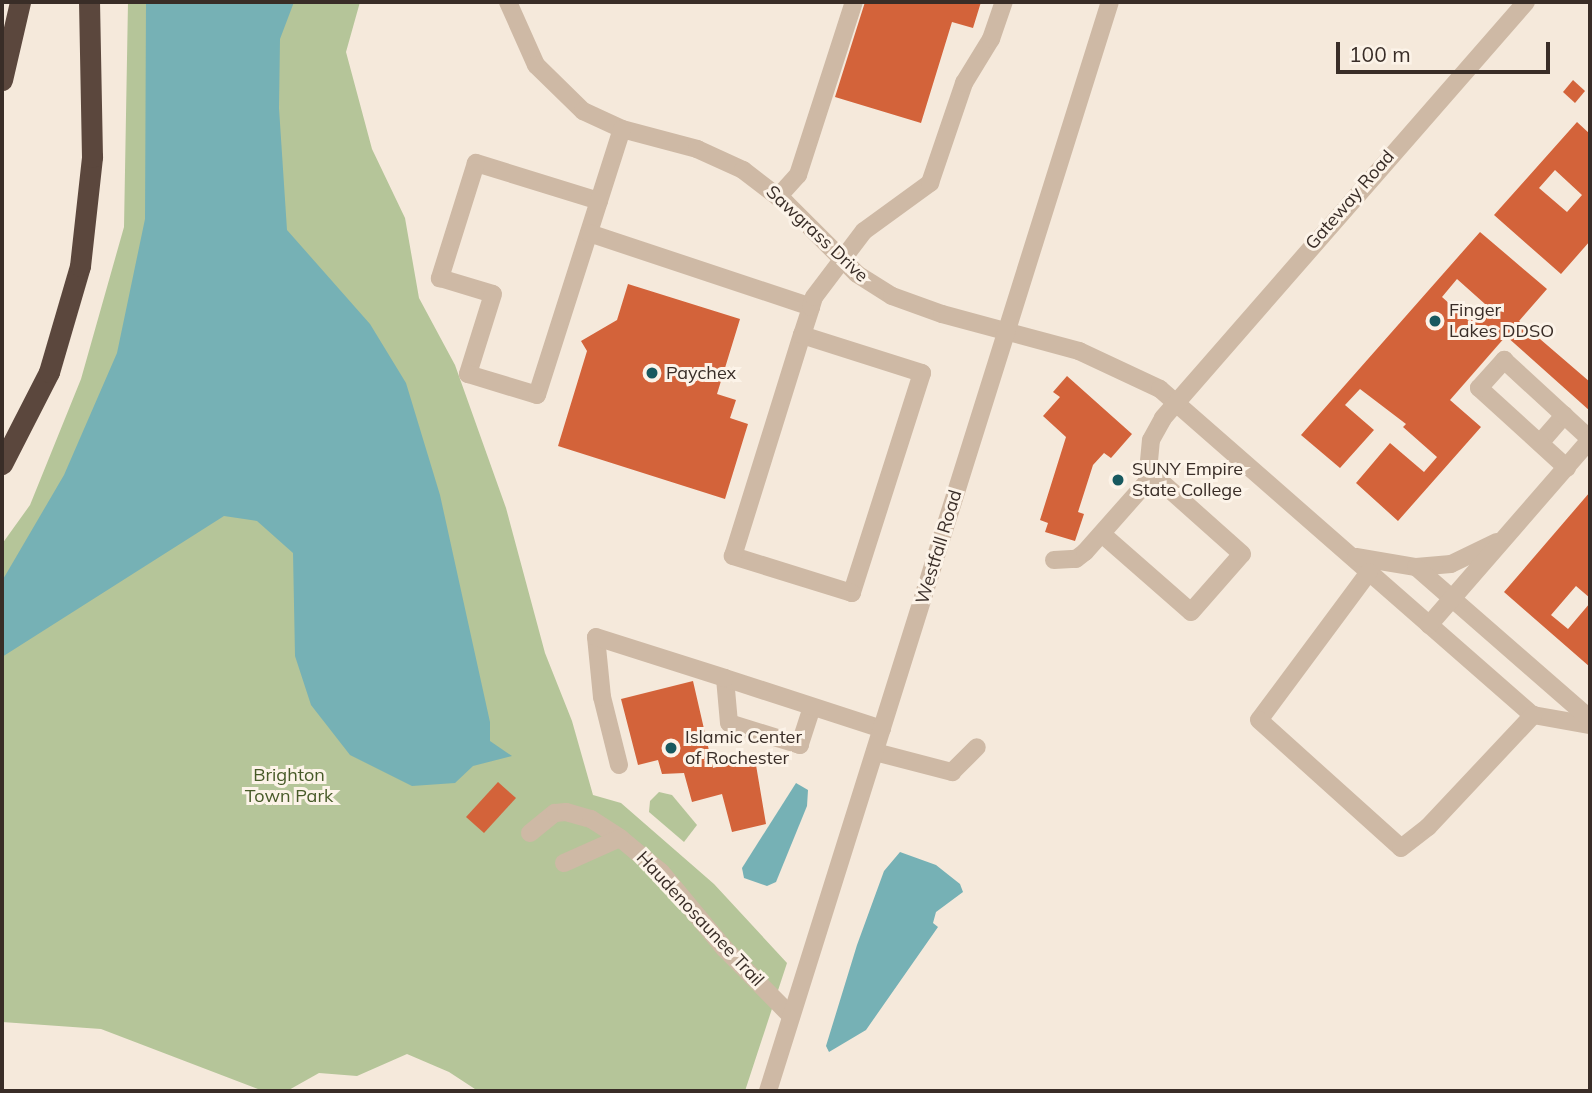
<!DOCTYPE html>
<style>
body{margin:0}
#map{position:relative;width:1592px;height:1093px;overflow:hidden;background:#f5e9db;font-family:Mulish,sans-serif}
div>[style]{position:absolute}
.green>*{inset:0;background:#b5c599}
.water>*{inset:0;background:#76b1b5}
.building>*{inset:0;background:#d3633a}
.minor>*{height:18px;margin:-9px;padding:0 9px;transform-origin:9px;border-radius:9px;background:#ceb9a5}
.highway>*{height:21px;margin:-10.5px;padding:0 10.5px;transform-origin:10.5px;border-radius:10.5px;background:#5b473d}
.dots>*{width:19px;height:19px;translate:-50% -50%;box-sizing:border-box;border:4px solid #fcf3e8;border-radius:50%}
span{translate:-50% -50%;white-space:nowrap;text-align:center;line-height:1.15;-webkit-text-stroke:6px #fcf3e8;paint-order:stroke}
.street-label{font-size:18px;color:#392d27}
.poi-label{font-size:18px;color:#392d27}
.left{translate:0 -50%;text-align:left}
.park-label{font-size:18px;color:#475a28}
.frame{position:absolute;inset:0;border:4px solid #392d27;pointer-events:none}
.scale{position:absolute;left:1336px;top:42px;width:214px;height:32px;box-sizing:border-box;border:4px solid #392d27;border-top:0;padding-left:9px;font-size:21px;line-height:24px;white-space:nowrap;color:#392d27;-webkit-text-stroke:5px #fcf3e8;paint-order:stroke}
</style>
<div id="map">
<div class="green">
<div style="clip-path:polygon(128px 2px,360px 2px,346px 52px,372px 149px,405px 218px,419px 298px,455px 365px,506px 508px,545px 653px,572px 721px,593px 795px,621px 803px,714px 884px,787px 963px,745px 1091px,478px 1091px,449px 1072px,407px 1054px,357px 1076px,319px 1073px,287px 1091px,263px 1091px,101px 1029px,2px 1022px,2px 544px,30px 505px,81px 379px,124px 227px)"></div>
<div style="clip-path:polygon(659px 792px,672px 795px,697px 825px,684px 842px,649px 812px,650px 801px)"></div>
</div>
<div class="water">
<div style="clip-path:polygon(146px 2px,294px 2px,280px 39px,279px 108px,287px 230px,370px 324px,406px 383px,440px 495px,490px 722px,490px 741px,512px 756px,473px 766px,455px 783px,412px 786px,350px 755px,311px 705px,295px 656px,293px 553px,257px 521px,224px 516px,2px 657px,2px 581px,64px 475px,117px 353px,145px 219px)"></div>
<div style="clip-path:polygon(796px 783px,808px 790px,807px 806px,776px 882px,767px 886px,744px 878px,742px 868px)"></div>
<div style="clip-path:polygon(900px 852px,936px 865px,960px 884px,963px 892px,936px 912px,933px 923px,938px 927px,866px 1030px,829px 1052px,826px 1046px,857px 945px,884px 871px)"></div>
</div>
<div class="building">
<div style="clip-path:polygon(865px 2px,981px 2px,973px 28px,952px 22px,921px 123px,835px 97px)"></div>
<div style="clip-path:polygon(1573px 80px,1585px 91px,1575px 103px,1563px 92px)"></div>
<div style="clip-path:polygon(evenodd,1577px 122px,1590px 134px,1590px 241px,1561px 274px,1494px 215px,1577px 122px,1555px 170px,1582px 195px,1567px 212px,1539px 188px,1555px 170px)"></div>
<div style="clip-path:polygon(evenodd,1480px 232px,1547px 289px,1519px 321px,1590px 382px,1590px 411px,1506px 336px,1450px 400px,1481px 427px,1398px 521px,1356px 483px,1390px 443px,1424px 472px,1437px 457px,1403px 427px,1406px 424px,1360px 389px,1345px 405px,1374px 430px,1340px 468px,1301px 435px,1480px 232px,1457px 279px,1485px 304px,1470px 322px,1442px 297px,1457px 279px)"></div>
<div style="clip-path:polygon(628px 284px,740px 319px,717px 394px,736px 400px,730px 418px,748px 424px,725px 499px,558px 446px,587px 351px,581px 341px,617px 320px)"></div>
<div style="clip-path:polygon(1067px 376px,1132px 434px,1111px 458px,1104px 453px,1093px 465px,1078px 512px,1084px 514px,1075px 541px,1045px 532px,1048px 523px,1040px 520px,1066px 437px,1043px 416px,1060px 397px,1053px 392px)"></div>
<div style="clip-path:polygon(1590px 492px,1590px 598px,1576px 586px,1551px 615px,1568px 629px,1590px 603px,1590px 667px,1504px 592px)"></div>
<div style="clip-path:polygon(693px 681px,713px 768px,735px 762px,736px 767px,756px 765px,766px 824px,732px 832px,722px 794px,692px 802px,684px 773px,662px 774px,658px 760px,638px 765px,621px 699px)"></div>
<div style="clip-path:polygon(498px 782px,516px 798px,484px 833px,466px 817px)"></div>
</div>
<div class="minor">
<div style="left:508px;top:2px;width:69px;rotate:66deg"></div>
<div style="left:536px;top:65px;width:66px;rotate:44.4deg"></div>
<div style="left:583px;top:111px;width:43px;rotate:24.8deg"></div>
<div style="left:622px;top:129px;width:78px;rotate:14.9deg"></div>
<div style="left:697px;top:149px;width:51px;rotate:24.5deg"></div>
<div style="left:743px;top:170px;width:54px;rotate:37.5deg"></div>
<div style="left:786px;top:203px;width:100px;rotate:45deg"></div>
<div style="left:857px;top:274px;width:41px;rotate:32.2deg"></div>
<div style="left:892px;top:296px;width:53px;rotate:19.8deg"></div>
<div style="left:942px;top:314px;width:142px;rotate:15.1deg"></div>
<div style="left:1079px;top:351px;width:89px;rotate:25.1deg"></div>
<div style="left:1160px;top:389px;width:495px;rotate:41.2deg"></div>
<div style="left:1533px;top:715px;width:58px;rotate:10deg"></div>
<div style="left:778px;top:197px;width:30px;rotate:-48deg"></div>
<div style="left:798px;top:175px;width:182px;rotate:-72.1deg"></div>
<div style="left:599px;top:201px;width:129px;rotate:-162.8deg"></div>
<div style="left:476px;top:163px;width:121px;rotate:107.4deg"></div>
<div style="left:440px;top:278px;width:55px;rotate:16.8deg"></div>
<div style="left:493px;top:294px;width:84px;rotate:107.4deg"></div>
<div style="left:468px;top:374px;width:72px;rotate:16.9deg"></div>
<div style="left:537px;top:395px;width:279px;rotate:-72.3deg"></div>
<div style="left:589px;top:233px;width:234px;rotate:18.4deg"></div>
<div style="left:802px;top:335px;width:126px;rotate:17.6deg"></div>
<div style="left:922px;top:373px;width:231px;rotate:107.7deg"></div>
<div style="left:852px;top:593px;width:125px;rotate:-162.7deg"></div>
<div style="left:733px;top:556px;width:232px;rotate:-72.7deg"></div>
<div style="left:802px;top:335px;width:29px;rotate:-72deg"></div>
<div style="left:811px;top:307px;width:10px;rotate:-73deg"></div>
<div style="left:814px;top:297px;width:83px;rotate:-52.9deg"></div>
<div style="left:864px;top:231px;width:82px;rotate:-36deg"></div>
<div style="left:930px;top:183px;width:106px;rotate:-71.2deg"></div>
<div style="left:964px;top:83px;width:52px;rotate:-58.5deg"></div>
<div style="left:991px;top:39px;width:39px;rotate:-71deg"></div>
<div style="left:1540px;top:443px;width:37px;rotate:-49deg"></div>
<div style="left:1567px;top:468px;width:119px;rotate:-137.7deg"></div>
<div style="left:1479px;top:388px;width:38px;rotate:-48deg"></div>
<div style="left:1504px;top:360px;width:117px;rotate:42.6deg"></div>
<div style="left:1102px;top:534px;width:118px;rotate:41.2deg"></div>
<div style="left:1191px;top:612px;width:77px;rotate:-48.7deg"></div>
<div style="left:1242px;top:554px;width:122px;rotate:-138.3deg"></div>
<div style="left:1356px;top:557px;width:61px;rotate:9.5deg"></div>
<div style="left:1416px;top:567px;width:35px;rotate:-5deg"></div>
<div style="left:1451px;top:564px;width:51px;rotate:-25.6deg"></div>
<div style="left:1054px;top:560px;width:22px;rotate:-3deg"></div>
<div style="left:1076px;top:559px;width:11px;rotate:-38deg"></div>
<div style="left:1085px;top:552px;width:94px;rotate:-48.5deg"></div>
<div style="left:1147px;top:482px;width:42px;rotate:-84.6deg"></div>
<div style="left:1151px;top:440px;width:25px;rotate:-61deg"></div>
<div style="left:1163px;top:418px;width:552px;rotate:-48.89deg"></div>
<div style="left:1416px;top:567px;width:231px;rotate:41.1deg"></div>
<div style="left:1369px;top:572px;width:184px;rotate:126.6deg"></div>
<div style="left:1259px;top:720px;width:191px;rotate:42deg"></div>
<div style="left:1401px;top:848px;width:34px;rotate:-38deg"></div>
<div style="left:1428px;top:827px;width:154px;rotate:-46.8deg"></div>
<div style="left:1429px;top:625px;width:245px;rotate:-49deg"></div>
<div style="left:812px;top:707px;width:40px;rotate:108deg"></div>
<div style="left:800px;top:745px;width:74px;rotate:-162.8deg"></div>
<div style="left:729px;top:723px;width:45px;rotate:-95.1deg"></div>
<div style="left:725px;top:678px;width:165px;rotate:18deg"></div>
<div style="left:875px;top:752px;width:80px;rotate:14.6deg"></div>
<div style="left:952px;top:772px;width:35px;rotate:-45deg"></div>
<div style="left:619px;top:765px;width:70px;rotate:-104deg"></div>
<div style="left:602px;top:697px;width:60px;rotate:-95.7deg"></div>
<div style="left:596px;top:637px;width:135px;rotate:17.6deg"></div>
<div style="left:530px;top:833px;width:32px;rotate:-39deg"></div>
<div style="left:555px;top:813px;width:11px;rotate:-5deg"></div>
<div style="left:566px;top:812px;width:26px;rotate:16deg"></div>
<div style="left:591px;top:819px;width:35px;rotate:33deg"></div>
<div style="left:620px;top:838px;width:53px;rotate:39.7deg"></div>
<div style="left:661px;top:872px;width:100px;rotate:50.3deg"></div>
<div style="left:725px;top:949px;width:94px;rotate:45.4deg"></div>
<div style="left:564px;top:863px;width:61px;rotate:-24.1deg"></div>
<div style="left:768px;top:1091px;width:1141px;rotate:-72.57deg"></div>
</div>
<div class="highway">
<div style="left:2px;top:80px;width:80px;rotate:-77deg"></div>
<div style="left:2px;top:464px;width:103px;rotate:-62.9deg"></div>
<div style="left:49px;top:372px;width:110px;rotate:-73.7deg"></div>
<div style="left:80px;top:266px;width:110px;rotate:-83.7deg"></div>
<div style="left:92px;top:157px;width:155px;rotate:-91.1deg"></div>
</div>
<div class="dots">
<div style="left:1435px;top:321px;background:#18595f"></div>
<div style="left:652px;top:373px;background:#18595f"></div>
<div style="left:1118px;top:480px;background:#18595f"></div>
<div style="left:671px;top:748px;background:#18595f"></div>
</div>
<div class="street-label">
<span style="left:1350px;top:200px;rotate:-49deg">Gateway Road</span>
<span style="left:817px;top:234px;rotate:43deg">Sawgrass Drive</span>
<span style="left:939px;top:547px;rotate:-73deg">Westfall Road</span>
<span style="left:700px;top:919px;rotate:47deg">Haudenosaunee Trail</span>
</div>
<div class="poi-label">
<span class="left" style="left:1449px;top:321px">Finger<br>Lakes DDSO</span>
<span class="left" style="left:666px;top:373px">Paychex</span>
<span class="left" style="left:1132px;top:480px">SUNY Empire<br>State College</span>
<span class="left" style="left:685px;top:748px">Islamic Center<br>of Rochester</span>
</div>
<div class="park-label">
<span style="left:289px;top:786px">Brighton<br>Town Park</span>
</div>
<div class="frame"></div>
<div class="scale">100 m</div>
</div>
